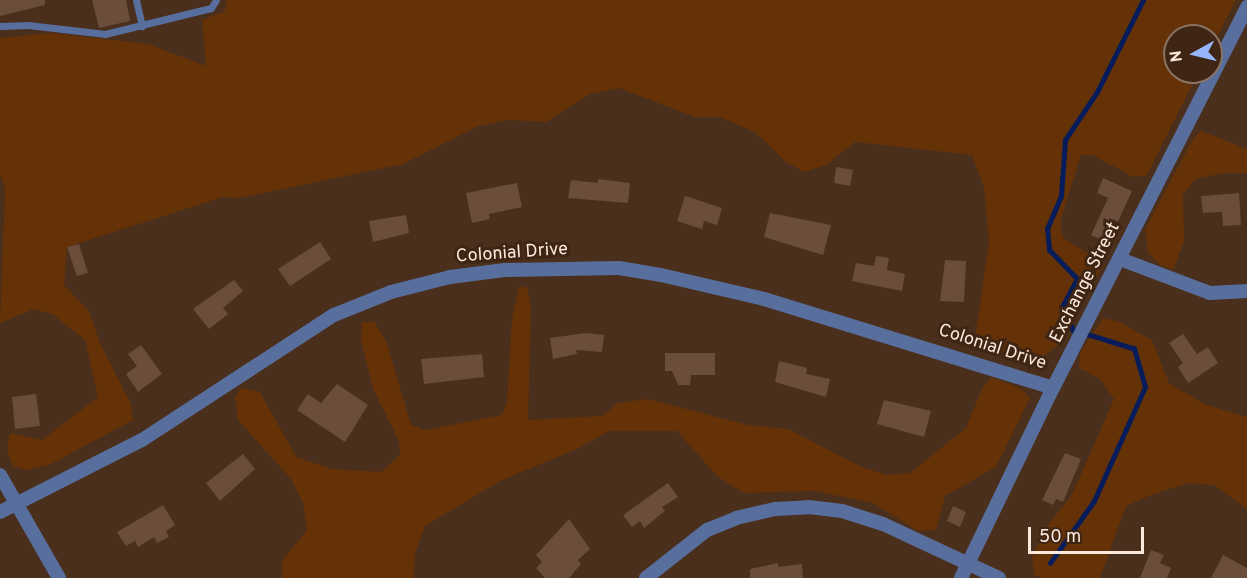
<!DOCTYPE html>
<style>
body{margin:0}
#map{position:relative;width:1247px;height:578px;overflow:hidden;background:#4a2f1d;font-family:Overpass,sans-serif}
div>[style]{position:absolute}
.green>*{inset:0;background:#653106}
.stream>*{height:4.5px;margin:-2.25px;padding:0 2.25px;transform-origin:2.25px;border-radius:2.25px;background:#071c5b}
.building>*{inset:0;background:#6b4d3b}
.lane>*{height:7px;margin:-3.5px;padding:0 3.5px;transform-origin:3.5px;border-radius:3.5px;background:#586e9d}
.street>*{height:14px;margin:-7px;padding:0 7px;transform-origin:7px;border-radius:7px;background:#586e9d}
span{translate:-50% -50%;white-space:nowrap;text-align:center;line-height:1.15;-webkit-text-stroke:6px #3f2513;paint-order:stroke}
.street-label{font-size:18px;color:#fbe9de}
.north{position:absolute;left:1163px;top:24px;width:60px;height:60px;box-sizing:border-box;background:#3f2513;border:2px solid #8a7364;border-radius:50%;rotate:262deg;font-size:16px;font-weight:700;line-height:24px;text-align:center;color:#fbe9de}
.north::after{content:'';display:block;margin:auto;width:21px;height:27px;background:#95b6fd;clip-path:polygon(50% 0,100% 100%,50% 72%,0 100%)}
.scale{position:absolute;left:1028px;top:527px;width:116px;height:27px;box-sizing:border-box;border:3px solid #fbe9de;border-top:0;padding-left:8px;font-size:18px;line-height:21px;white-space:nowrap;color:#fbe9de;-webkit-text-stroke:4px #3f2513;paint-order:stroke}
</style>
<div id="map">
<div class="green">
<div style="clip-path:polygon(227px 0,1236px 0,1211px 48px,1211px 36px,1175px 36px,1175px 72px,1199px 72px,1147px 175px,1133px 177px,1093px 155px,1081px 155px,1060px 222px,1063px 238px,1087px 253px,1103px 257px,1102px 267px,1059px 344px,1038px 360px,1020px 359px,975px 339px,989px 242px,984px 187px,972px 155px,855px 142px,826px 165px,804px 172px,786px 162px,755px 132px,720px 117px,695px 117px,619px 88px,590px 94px,546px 122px,506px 120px,476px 127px,403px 164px,239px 198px,223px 197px,67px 247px,64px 285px,89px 311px,100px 343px,131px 404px,133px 420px,49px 465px,26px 470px,13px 466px,7px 450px,10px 433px,42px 440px,98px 397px,85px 340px,52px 314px,34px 309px,0 323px,5px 189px,0 174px,0 38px,51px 33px,148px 44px,206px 66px,202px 20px,225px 11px)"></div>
<div style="clip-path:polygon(1201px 131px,1247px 149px,1247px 173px,1223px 173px,1196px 179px,1183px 194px,1184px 242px,1173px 270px,1160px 265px,1148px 252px,1145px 230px,1194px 137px)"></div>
<div style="clip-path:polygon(519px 286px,527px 288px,531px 307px,528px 420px,602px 416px,618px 403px,647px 399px,748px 425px,788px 429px,862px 467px,887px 475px,910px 473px,966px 428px,982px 389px,992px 377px,1021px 389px,1030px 398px,996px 467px,945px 496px,936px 530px,918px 531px,873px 503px,815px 491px,744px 493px,717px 476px,677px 431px,609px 431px,577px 449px,502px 480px,425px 526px,415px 553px,414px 578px,282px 578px,282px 561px,307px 530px,303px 503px,291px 479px,238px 420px,235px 397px,241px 388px,260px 392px,296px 457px,332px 469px,381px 472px,400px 455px,399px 441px,373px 389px,361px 340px,362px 323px,374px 321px,387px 344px,411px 425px,425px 430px,502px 415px,507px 402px,512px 319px)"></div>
<div style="clip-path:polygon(1103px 318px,1119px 322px,1152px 340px,1169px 383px,1204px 404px,1247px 417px,1247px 509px,1214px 485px,1188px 483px,1151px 495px,1126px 506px,1100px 578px,1041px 578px,1034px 575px,1032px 558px,1044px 530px,1072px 495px,1114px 399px,1100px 379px,1079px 368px,1080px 353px)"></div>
</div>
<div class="stream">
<div style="left:1050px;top:563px;width:76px;rotate:-54.6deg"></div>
<div style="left:1094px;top:501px;width:125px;rotate:-65.9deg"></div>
<div style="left:1145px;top:387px;width:40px;rotate:-106deg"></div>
<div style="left:1134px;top:349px;width:64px;rotate:-162.7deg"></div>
<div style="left:1073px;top:330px;width:25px;rotate:-116deg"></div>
<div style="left:1062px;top:307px;width:32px;rotate:-62deg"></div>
<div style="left:1077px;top:279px;width:40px;rotate:-134deg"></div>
<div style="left:1049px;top:250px;width:21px;rotate:-95deg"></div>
<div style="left:1047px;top:229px;width:36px;rotate:-67deg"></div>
<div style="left:1061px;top:196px;width:56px;rotate:-85.9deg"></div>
<div style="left:1065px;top:140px;width:58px;rotate:-56.3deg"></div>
<div style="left:1097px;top:92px;width:103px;rotate:-63.4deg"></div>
</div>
<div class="building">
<div style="clip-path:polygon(0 0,45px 0,45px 5px,0 16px)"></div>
<div style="clip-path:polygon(92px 0,126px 0,130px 21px,99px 28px)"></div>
<div style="clip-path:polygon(836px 167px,853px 170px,850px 186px,834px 183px)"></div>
<div style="clip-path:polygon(1103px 178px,1132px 191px,1108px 243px,1091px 235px,1108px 198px,1097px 193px)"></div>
<div style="clip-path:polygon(598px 179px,630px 183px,628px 203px,568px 198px,571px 180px,598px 183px)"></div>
<div style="clip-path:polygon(517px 183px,522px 207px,489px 214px,490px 219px,472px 223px,466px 193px)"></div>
<div style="clip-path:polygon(1239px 193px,1241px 225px,1223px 226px,1222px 212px,1203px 213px,1201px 196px)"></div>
<div style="clip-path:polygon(685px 196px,722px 208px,717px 225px,704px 221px,702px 229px,677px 221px)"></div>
<div style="clip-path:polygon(770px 213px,831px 225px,823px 255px,764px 237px)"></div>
<div style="clip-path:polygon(406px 215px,409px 233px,373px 242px,369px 221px)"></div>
<div style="clip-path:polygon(320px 242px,331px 259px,290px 286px,278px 269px)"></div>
<div style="clip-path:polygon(79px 244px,88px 273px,77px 276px,67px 247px)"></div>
<div style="clip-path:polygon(876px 256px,889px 258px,887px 270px,905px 274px,902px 291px,852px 281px,856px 263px,874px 266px)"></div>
<div style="clip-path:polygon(945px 260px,966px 261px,964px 302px,940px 301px)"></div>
<div style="clip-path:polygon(234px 280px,243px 291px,223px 308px,228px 314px,209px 329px,193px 309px)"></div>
<div style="clip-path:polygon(586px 333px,604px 335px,602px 352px,576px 350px,577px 354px,553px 359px,550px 338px)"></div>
<div style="clip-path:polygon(1183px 334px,1197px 354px,1208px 347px,1218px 363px,1188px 383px,1178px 367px,1183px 363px,1169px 343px)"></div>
<div style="clip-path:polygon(141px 345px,162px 374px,138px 392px,126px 374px,137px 366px,128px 354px)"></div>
<div style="clip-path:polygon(665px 353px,715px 353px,715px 375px,691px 375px,690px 385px,678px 385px,672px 371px,665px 371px)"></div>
<div style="clip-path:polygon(482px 354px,484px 377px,424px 384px,421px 359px)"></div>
<div style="clip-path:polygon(779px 361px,807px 368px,806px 374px,830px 379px,826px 397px,775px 382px)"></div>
<div style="clip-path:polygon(337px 384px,368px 405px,345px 442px,297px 410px,308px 394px,321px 403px)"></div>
<div style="clip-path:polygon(36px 394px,40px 426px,15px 429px,12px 397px)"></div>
<div style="clip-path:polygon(884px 400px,931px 411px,924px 437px,877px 424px)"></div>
<div style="clip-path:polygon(1065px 453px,1081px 459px,1063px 502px,1056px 499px,1053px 505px,1042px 500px)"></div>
<div style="clip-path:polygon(243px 454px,255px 469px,220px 501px,206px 483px)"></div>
<div style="clip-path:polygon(668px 483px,678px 497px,662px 507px,665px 511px,644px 528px,640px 521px,632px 527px,623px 515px)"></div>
<div style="clip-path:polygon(163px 505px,175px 525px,166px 531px,169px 537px,157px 543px,154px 537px,138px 547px,135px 541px,126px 546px,117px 532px)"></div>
<div style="clip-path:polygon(953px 506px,966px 512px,960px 527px,947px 521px)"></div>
<div style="clip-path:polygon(569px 519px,590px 549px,578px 560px,581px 564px,569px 578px,545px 578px,536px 568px,542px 562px,536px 555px)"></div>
<div style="clip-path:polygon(1151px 550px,1164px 555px,1160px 563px,1171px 568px,1167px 578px,1140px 578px)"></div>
<div style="clip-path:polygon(1223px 555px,1247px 568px,1247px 578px,1211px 578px)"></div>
<div style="clip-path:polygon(778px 563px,778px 567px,802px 564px,803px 578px,750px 578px,750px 569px)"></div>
</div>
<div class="lane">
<div style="left:136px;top:0;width:27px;rotate:77deg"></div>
<div style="left:0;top:26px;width:28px;rotate:-2deg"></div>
<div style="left:28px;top:25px;width:78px;rotate:6.7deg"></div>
<div style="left:105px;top:34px;width:109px;rotate:-13.8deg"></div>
<div style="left:211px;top:8px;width:9px;rotate:-58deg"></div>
</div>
<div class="street">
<div style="left:1120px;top:259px;width:96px;rotate:20.7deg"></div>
<div style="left:1210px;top:293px;width:37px;rotate:-3deg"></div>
<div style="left:0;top:475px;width:119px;rotate:60.2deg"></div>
<div style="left:0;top:512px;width:159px;rotate:-26.9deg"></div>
<div style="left:142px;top:440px;width:229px;rotate:-33.1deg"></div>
<div style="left:334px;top:315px;width:61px;rotate:-22deg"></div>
<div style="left:391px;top:292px;width:61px;rotate:-14.3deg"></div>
<div style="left:450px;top:277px;width:55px;rotate:-7.3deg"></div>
<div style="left:505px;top:270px;width:114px;rotate:-1deg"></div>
<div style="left:619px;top:268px;width:43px;rotate:9.5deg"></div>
<div style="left:661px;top:275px;width:106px;rotate:13.1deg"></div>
<div style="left:764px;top:299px;width:302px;rotate:17.1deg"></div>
<div style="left:646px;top:578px;width:78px;rotate:-38.2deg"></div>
<div style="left:707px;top:530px;width:31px;rotate:-22deg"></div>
<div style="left:736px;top:518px;width:40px;rotate:-13deg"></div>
<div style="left:775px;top:509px;width:34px;rotate:-3deg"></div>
<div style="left:809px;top:507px;width:33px;rotate:7deg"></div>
<div style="left:842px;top:511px;width:43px;rotate:17.6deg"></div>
<div style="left:883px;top:524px;width:128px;rotate:25deg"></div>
<div style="left:961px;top:578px;width:211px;rotate:-64.2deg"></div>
<div style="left:1053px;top:388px;width:428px;rotate:-63deg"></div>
</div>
<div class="street-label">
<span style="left:512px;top:254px;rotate:-4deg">Colonial Drive</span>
<span style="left:1086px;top:283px;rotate:-63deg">Exchange Street</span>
<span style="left:992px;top:348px;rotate:18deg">Colonial Drive</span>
</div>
<div class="north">N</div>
<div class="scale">50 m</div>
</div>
